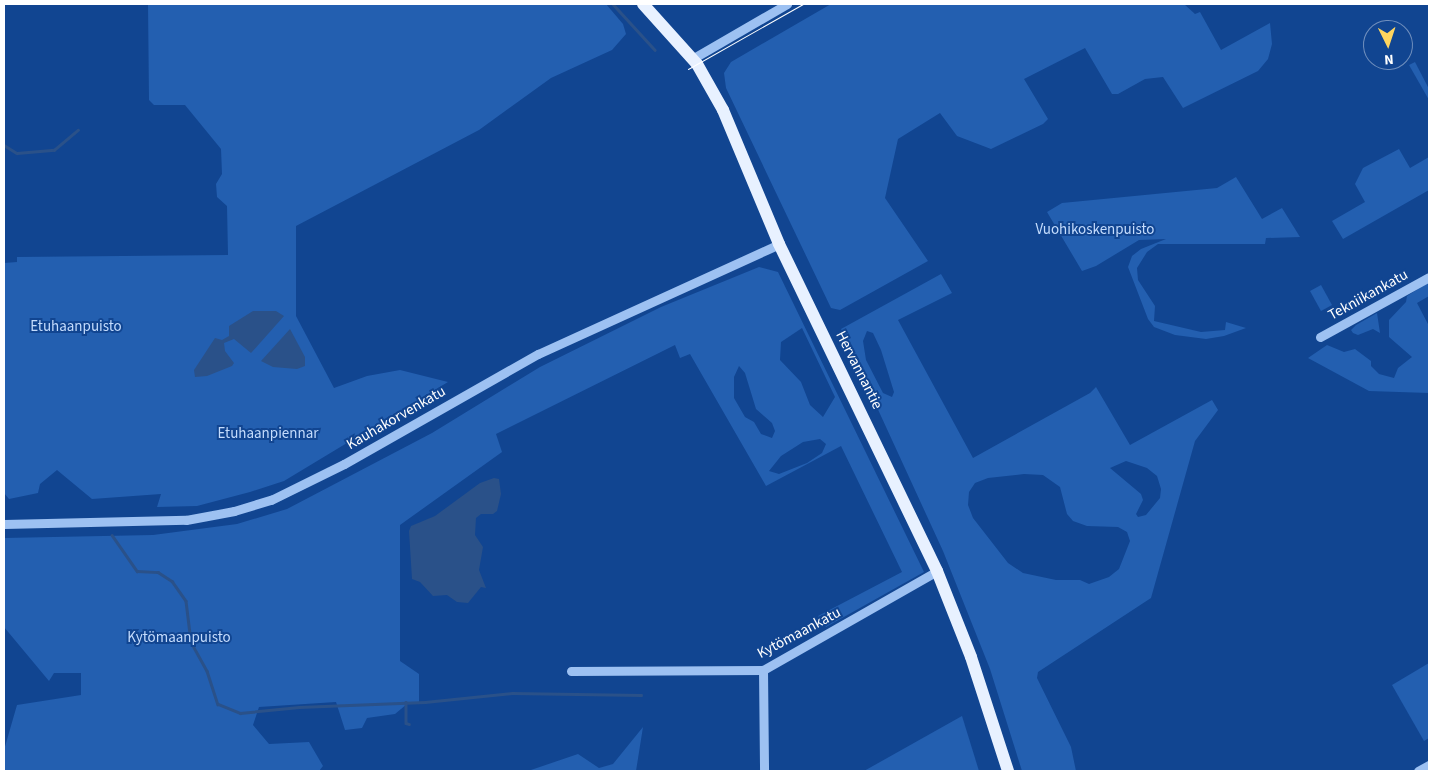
<!DOCTYPE html>
<meta charset="utf-8">
<style>
body{margin:0}
#map{position:relative;width:1433px;height:775px;overflow:hidden;background:#114591;font-family:"Source Sans 3",sans-serif}
div>[style]{position:absolute}
.green>*{inset:0;background:#235fb0}
.water>*{inset:0;background:#2a5189}
.stream>*{height:2.5px;margin:-1.25px;padding:0 1.25px;transform-origin:1.25px;border-radius:1.25px;background:#2a5189}
.minor>*{height:9px;margin:-4.5px;padding:0 4.5px;transform-origin:4.5px;border-radius:4.5px;background:#9dc1f2}
.major>*{height:12px;margin:-6px;padding:0 6px;transform-origin:6px;border-radius:6px;background:#e8f1ff}
.tram>*{height:1px;margin:-0.5px;padding:0 0.5px;transform-origin:0.5px;border-radius:0.5px;background:#fff}
span{translate:-50% -50%;white-space:nowrap;text-align:center;line-height:1.15;-webkit-text-stroke:4px #114591;paint-order:stroke}
.park-label{font-size:15px;color:#c4dcfd}
.street-label{font-size:15px;color:#fff}
.frame{position:absolute;inset:0;border:5px solid #fff;pointer-events:none}
.north{position:absolute;left:1363px;top:20px;width:50px;height:50px;box-sizing:border-box;background:#114591;border:1px solid #708fbd;border-radius:50%;rotate:176deg;font-size:14px;font-weight:700;line-height:20px;text-align:center;color:#fff}
.north::after{content:'';display:block;margin:auto;width:18px;height:22px;background:#ffd55e;clip-path:polygon(50% 0,100% 100%,50% 72%,0 100%)}
</style>
<div id="map">
<div class="green">
<div style="clip-path:polygon(148px 4px,606px 4px,623px 24px,626px 34px,612px 50px,551px 78px,479px 130px,296px 226px,296px 316px,334px 388px,367px 376px,400px 370px,448px 382px,284px 481px,250px 492px,197px 506px,157px 507px,161px 494px,92px 499px,57px 470px,40px 484px,38px 493px,9px 499px,4px 493px,4px 263px,17px 262px,17px 257px,228px 255px,227px 206px,217px 197px,216px 184px,222px 174px,221px 149px,185px 105px,154px 105px,149px 100px)"></div>
<div style="clip-path:polygon(831px 4px,1184px 4px,1195px 14px,1200px 12px,1221px 50px,1270px 23px,1272px 44px,1268px 59px,1258px 71px,1183px 108px,1163px 77px,1145px 79px,1118px 94px,1112px 94px,1085px 48px,1024px 79px,1048px 119px,1043px 124px,991px 149px,957px 136px,940px 113px,898px 139px,885px 198px,928px 261px,840px 310px,831px 308px,726px 88px,724px 73px,731px 62px)"></div>
<div style="clip-path:polygon(1415px 62px,1429px 89px,1429px 100px,1409px 65px)"></div>
<div style="clip-path:polygon(1399px 149px,1410px 168px,1429px 157px,1429px 190px,1343px 239px,1332px 221px,1365px 202px,1355px 184px,1363px 168px)"></div>
<div style="clip-path:polygon(1236px 177px,1262px 219px,1282px 208px,1300px 237px,1266px 238px,1265px 244px,1158px 244px,1147px 252px,1137px 268px,1138px 280px,1155px 306px,1154px 321px,1201px 332px,1225px 330px,1226px 322px,1246px 328px,1224px 336px,1206px 339px,1175px 335px,1154px 327px,1148px 319px,1128px 267px,1132px 256px,1141px 249px,1166px 239px,1139px 240px,1096px 266px,1082px 271px,1047px 212px,1062px 203px,1217px 188px)"></div>
<div style="clip-path:polygon(evenodd,759px 267px,778px 272px,924px 572px,826px 627px,818px 616px,902px 572px,841px 446px,766px 486px,690px 354px,680px 358px,675px 345px,496px 434px,502px 452px,400px 525px,400px 661px,419px 674px,419px 704px,407px 704px,395px 714px,367px 718px,362px 728px,345px 730px,336px 702px,259px 707px,253px 725px,269px 744px,309px 742px,323px 766px,319px 771px,4px 771px,4px 750px,17px 705px,81px 695px,81px 673px,54px 673px,49px 681px,4px 627px,4px 538px,153px 535px,237px 524px,287px 509px,432px 433px,540px 367px,661px 307px,759px 267px,802px 328px,835px 397px,823px 417px,810px 405px,801px 382px,780px 360px,781px 342px,802px 328px,759px 267px,739px 366px,745px 373px,756px 409px,772px 423px,775px 431px,772px 438px,761px 434px,754px 422px,745px 417px,734px 398px,734px 377px,739px 366px,759px 267px,820px 439px,826px 444px,822px 453px,807px 463px,779px 474px,769px 471px,781px 456px,803px 442px,820px 439px)"></div>
<div style="clip-path:polygon(evenodd,941px 274px,952px 293px,898px 320px,973px 458px,1090px 393px,1096px 387px,1130px 445px,1212px 400px,1218px 410px,1195px 441px,1151px 598px,1038px 672px,1037px 678px,1071px 747px,1076px 771px,1022px 771px,990px 669px,943px 551px,841px 329px,941px 274px,867px 331px,873px 333px,881px 350px,894px 392px,892px 397px,883px 393px,866px 360px,863px 341px,867px 331px,941px 274px,1126px 461px,1147px 468px,1157px 476px,1161px 489px,1160px 498px,1146px 515px,1138px 517px,1136px 514px,1143px 500px,1141px 494px,1110px 468px,1126px 461px,941px 274px,1024px 474px,1043px 475px,1060px 487px,1067px 514px,1073px 521px,1087px 526px,1118px 527px,1127px 532px,1130px 541px,1119px 569px,1109px 577px,1089px 584px,1080px 580px,1056px 580px,1023px 573px,1008px 563px,973px 518px,968px 505px,969px 492px,975px 483px,988px 478px,1024px 474px)"></div>
<div style="clip-path:polygon(1429px 282px,1429px 296px,1417px 303px,1429px 326px,1429px 393px,1369px 391px,1308px 358px,1327px 345px,1344px 352px,1355px 349px,1371px 361px,1371px 366px,1379px 374px,1394px 378px,1398px 368px,1412px 357px,1389px 337px,1389px 320px,1406px 302px,1407px 296px)"></div>
<div style="clip-path:polygon(1321px 285px,1332px 305px,1321px 311px,1310px 291px)"></div>
<div style="clip-path:polygon(1377px 313px,1380px 333px,1373px 329px,1358px 335px,1353px 333px,1351px 330px,1356px 325px)"></div>
<div style="clip-path:polygon(1429px 663px,1429px 738px,1424px 741px,1392px 685px)"></div>
<div style="clip-path:polygon(962px 716px,979px 771px,864px 771px)"></div>
<div style="clip-path:polygon(643px 727px,636px 771px,528px 771px,578px 754px,599px 768px,613px 764px)"></div>
</div>
<div class="water">
<div style="clip-path:polygon(253px 311px,276px 311px,284px 316px,251px 353px,234px 339px,224px 343px,225px 351px,234px 363px,232px 366px,207px 376px,195px 377px,194px 370px,215px 338px,222px 340px,229px 336px,229px 326px)"></div>
<div style="clip-path:polygon(290px 329px,305px 357px,305px 366px,297px 369px,273px 367px,261px 361px)"></div>
<div style="clip-path:polygon(494px 478px,499px 479px,501px 494px,497px 511px,493px 514px,481px 514px,476px 518px,475px 535px,483px 547px,479px 570px,486px 588px,481px 587px,468px 603px,457px 602px,447px 595px,433px 596px,420px 582px,412px 579px,409px 531px,411px 526px,435px 516px,480px 483px)"></div>
</div>
<div class="stream">
<div style="left:613px;top:4px;width:62px;rotate:47.6deg"></div>
<div style="left:4px;top:145px;width:15px;rotate:32deg"></div>
<div style="left:17px;top:153px;width:37px;rotate:-5deg"></div>
<div style="left:54px;top:150px;width:31px;rotate:-40deg"></div>
<div style="left:112px;top:535px;width:44px;rotate:55.2deg"></div>
<div style="left:137px;top:571px;width:21px;rotate:3deg"></div>
<div style="left:158px;top:572px;width:17px;rotate:33deg"></div>
<div style="left:172px;top:581px;width:24px;rotate:55deg"></div>
<div style="left:186px;top:601px;width:41px;rotate:83deg"></div>
<div style="left:191px;top:642px;width:33px;rotate:61deg"></div>
<div style="left:207px;top:671px;width:35px;rotate:72deg"></div>
<div style="left:218px;top:704px;width:24px;rotate:22deg"></div>
<div style="left:240px;top:713px;width:59px;rotate:-5.8deg"></div>
<div style="left:299px;top:707px;width:126px;rotate:-2.3deg"></div>
<div style="left:425px;top:702px;width:87px;rotate:-5.9deg"></div>
<div style="left:512px;top:693px;width:129px;rotate:0.9deg"></div>
<div style="left:406px;top:702px;width:21px;rotate:90deg"></div>
<div style="left:406px;top:723px;width:3px;rotate:18deg"></div>
</div>
<div class="minor">
<div style="left:692px;top:59px;width:110px;rotate:-30.1deg"></div>
<div style="left:1320px;top:337px;width:124px;rotate:-28.8deg"></div>
<div style="left:4px;top:524px;width:182px;rotate:-1.3deg"></div>
<div style="left:186px;top:520px;width:49px;rotate:-10.6deg"></div>
<div style="left:234px;top:511px;width:39px;rotate:-17deg"></div>
<div style="left:271px;top:500px;width:81px;rotate:-26.3deg"></div>
<div style="left:344px;top:464px;width:223px;rotate:-29.6deg"></div>
<div style="left:538px;top:354px;width:265px;rotate:-24.5deg"></div>
<div style="left:763px;top:670px;width:101px;rotate:89.4deg"></div>
<div style="left:571px;top:671px;width:192px;rotate:-0.3deg"></div>
<div style="left:763px;top:670px;width:200px;rotate:-29.6deg"></div>
<div style="left:1418px;top:771px;width:13px;rotate:-29deg"></div>
</div>
<div class="major">
<div style="left:643px;top:4px;width:81px;rotate:48deg"></div>
<div style="left:697px;top:64px;width:53px;rotate:60.5deg"></div>
<div style="left:723px;top:110px;width:145px;rotate:67.3deg"></div>
<div style="left:779px;top:244px;width:363px;rotate:64.2deg"></div>
<div style="left:937px;top:571px;width:92px;rotate:68.4deg"></div>
<div style="left:971px;top:657px;width:120px;rotate:72deg"></div>
</div>
<div class="tram">
<div style="left:688px;top:69px;width:132px;rotate:-29.5deg"></div>
</div>
<div class="park-label">
<span style="left:1095px;top:230px">Vuohikoskenpuisto</span>
<span style="left:76px;top:327px">Etuhaanpuisto</span>
<span style="left:268px;top:434px">Etuhaanpiennar</span>
<span style="left:179px;top:638px">Kytömaanpuisto</span>
</div>
<div class="street-label">
<span style="left:1368px;top:295px;rotate:-29deg">Tekniikankatu</span>
<span style="left:859px;top:370px;rotate:63deg">Hervannantie</span>
<span style="left:396px;top:418px;rotate:-30deg">Kauhakorvenkatu</span>
<span style="left:799px;top:633px;rotate:-28deg">Kytömaankatu</span>
</div>
<div class="frame"></div>
<div class="north">N</div>
</div>
